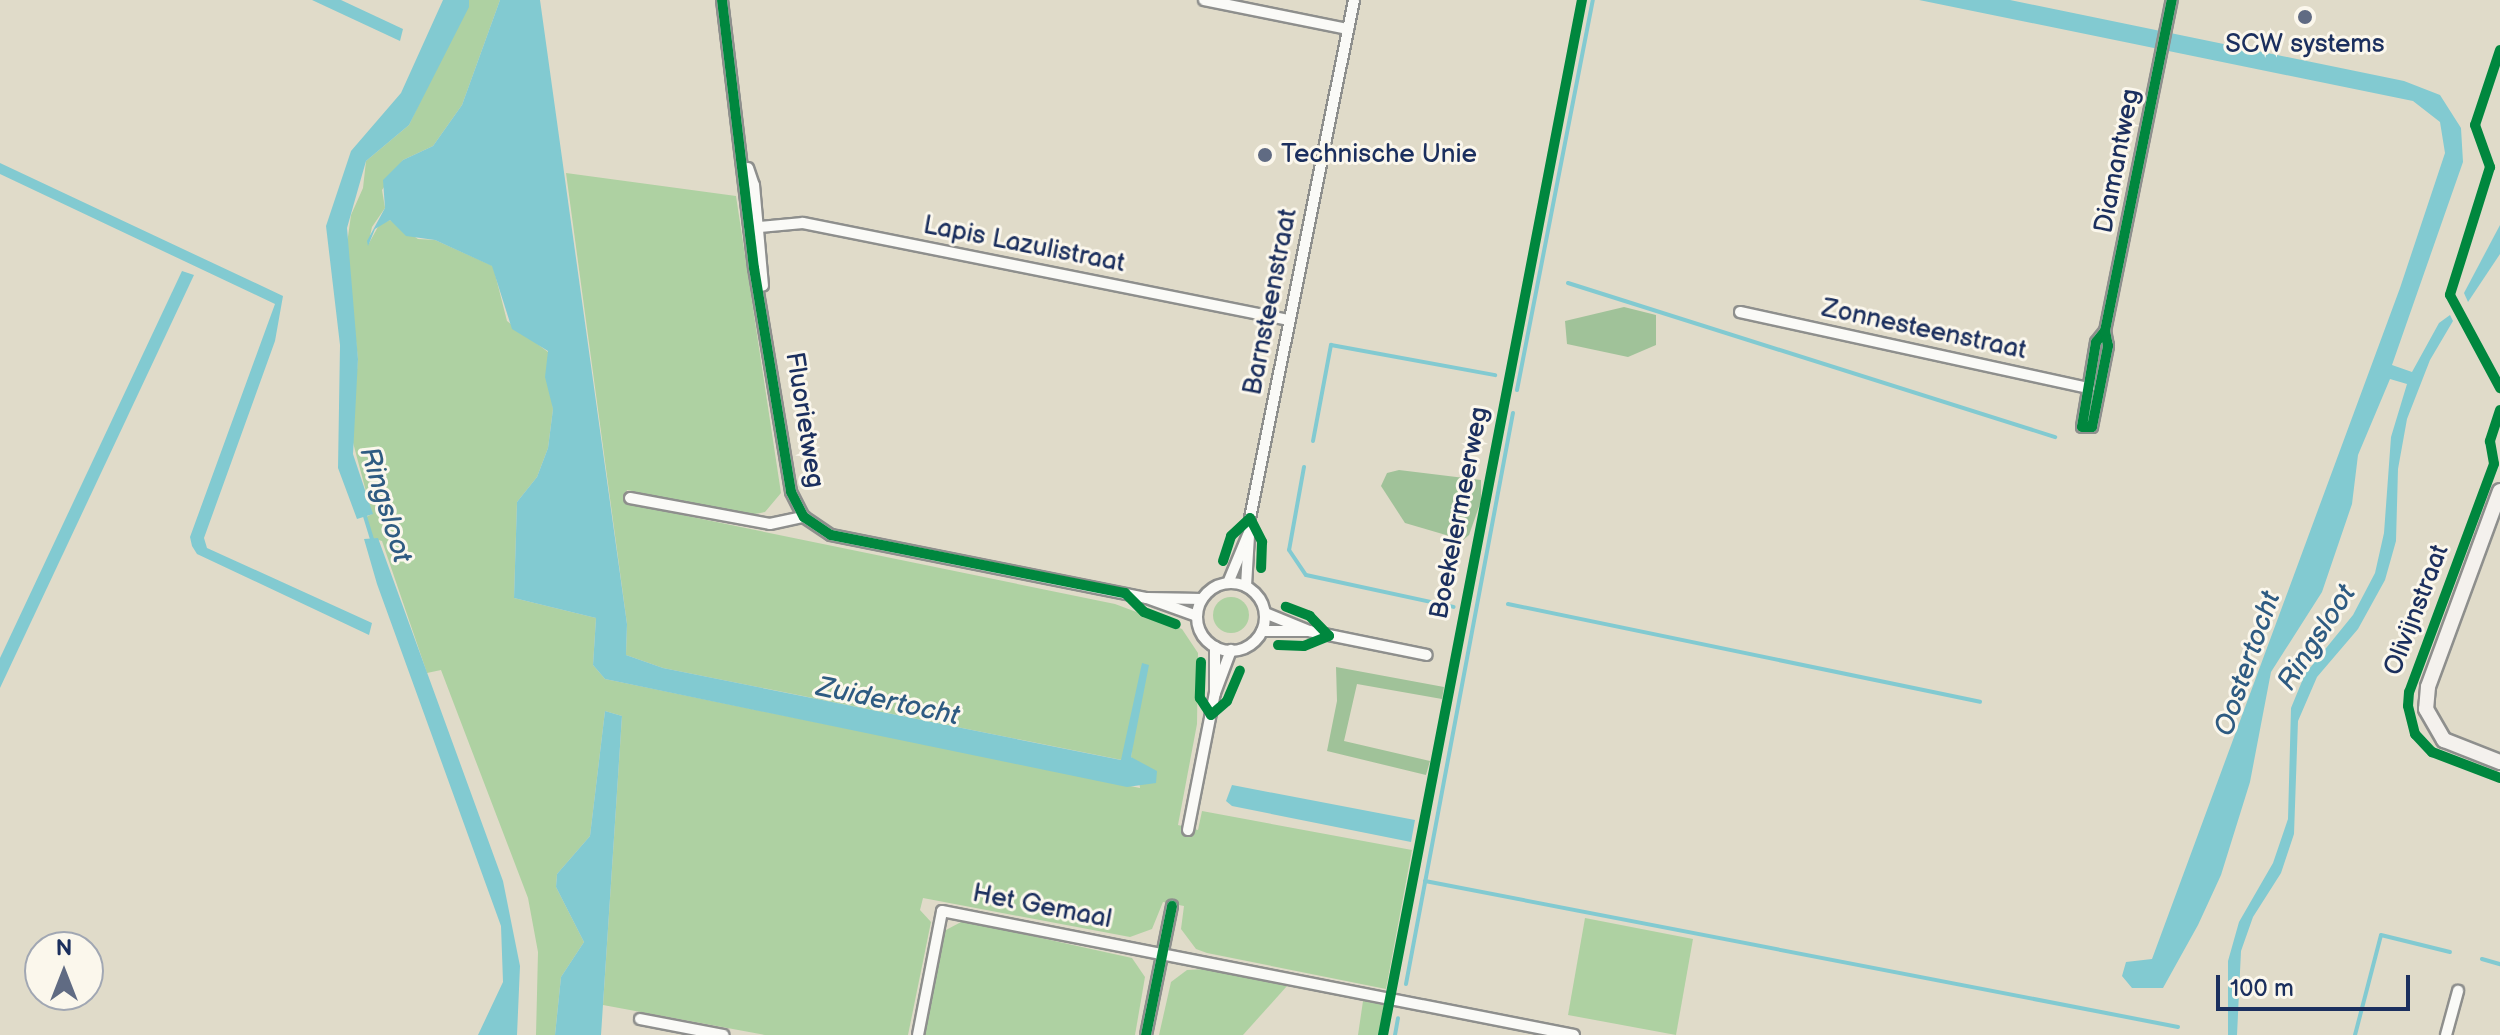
<!DOCTYPE html>
<style>
body{margin:0}
#map{position:relative;width:2500px;height:1035px;overflow:hidden;background:#e0dbc9;font-family:"Balsamiq Sans",sans-serif}
div>[style]{position:absolute}
.green>*{inset:0;background:#aed1a2}
.round{border-radius:50%}
.forest>*{inset:0;background:#a0c299}
.water>*{inset:0;background:#82cad1}
.stream>*{height:4px;margin:-2px;padding:0 2px;transform-origin:2px;border-radius:2px;background:#82cad1}
.roads{filter:drop-shadow(2px 0 #8e8f8d) drop-shadow(-2px 0 #8e8f8d) drop-shadow(0 2px #8e8f8d) drop-shadow(0 -2px #8e8f8d)}
.street>*{height:10px;margin:-5px;padding:0 5px;transform-origin:5px;border-radius:5px;background:#fafaf7}
.street>.ring{margin:-5px;padding:0;box-sizing:content-box;background:none;border:10px solid #fafaf7;border-radius:50%}
.secondary>*{height:14px;margin:-7px;padding:0 7px;transform-origin:7px;border-radius:7px;background:#f4f1ed}
.cycleway>*{height:10px;margin:-5px;padding:0 5px;transform-origin:5px;border-radius:5px;background:#00873e}
.dots>*{width:22px;height:22px;translate:-50% -50%;box-sizing:border-box;border:4px solid #fbf7ec;border-radius:50%}
span{translate:-50% -50%;white-space:nowrap;text-align:center;line-height:1.15;-webkit-text-stroke:6px #fbf7ec;paint-order:stroke}
.poi-label{font-size:26px;color:#1b2f5e}
.left{translate:0 -50%;text-align:left}
.street-label{font-size:26px;color:#1b2f5e}
.water-label{font-size:28px;color:#2e5b82;font-style:italic}
.north{position:absolute;left:24px;top:931px;width:80px;height:80px;box-sizing:border-box;background:#fbf7ec;border:2px solid #a1a7b3;border-radius:50%;rotate:0deg;font-size:22px;font-weight:700;line-height:32px;text-align:center;color:#1b2f5e}
.north::after{content:'';display:block;margin:auto;width:28px;height:36px;background:#606b83;clip-path:polygon(50% 0,100% 100%,50% 72%,0 100%)}
.scale{position:absolute;left:2216px;top:975px;width:194px;height:36px;box-sizing:border-box;border:4px solid #1b2f5e;border-top:0;padding-left:10px;font-size:24px;line-height:28px;white-space:nowrap;color:#1b2f5e;-webkit-text-stroke:6px #fbf7ec;paint-order:stroke}
</style>
<div id="map">
<div class="green">
<div style="clip-path:polygon(469px 0,500px 0,462px 105px,433px 146px,403px 160px,382px 190px,385px 208px,372px 227px,368px 245px,379px 225px,390px 220px,418px 239px,435px 240px,493px 266px,507px 321px,548px 352px,553px 409px,548px 448px,537px 477px,517px 502px,514px 598px,596px 618px,593px 665px,605px 679px,1140px 788px,1137px 762px,1131px 757px,1143px 663px,1122px 760px,663px 668px,626px 655px,627px 624px,566px 173px,736px 196px,781px 493px,765px 512px,750px 515px,627px 490px,624px 503px,1115px 604px,1182px 629px,1198px 653px,1197px 724px,1178px 825px,1198px 830px,1202px 811px,1412px 850px,1386px 989px,1207px 953px,1196px 949px,1181px 929px,1184px 906px,1163px 902px,1152px 929px,1130px 937px,923px 898px,920px 910px,931px 922px,908px 1035px,765px 1035px,603px 1005px,622px 716px,605px 711px,590px 836px,557px 874px,556px 887px,584px 942px,561px 977px,555px 1035px,536px 1035px,538px 952px,528px 898px,441px 670px,427px 673px,382px 541px,371px 538px,366px 517px,372px 514px,351px 435px,358px 359px,346px 251px,351px 215px,363px 188px,366px 161px,409px 125px)"></div>
<div class="round" style="left:1213px;top:597px;width:36px;height:36px"></div>
<div style="clip-path:polygon(1585px 918px,1693px 939px,1676px 1035px,1568px 1015px)"></div>
<div style="clip-path:polygon(963px 921px,1132px 958px,1145px 977px,1135px 1035px,923px 1035px,944px 931px)"></div>
<div style="clip-path:polygon(1205px 969px,1287px 986px,1243px 1035px,1159px 1035px,1171px 982px,1187px 970px)"></div>
<div style="clip-path:polygon(1363px 1001px,1384px 1005px,1379px 1035px,1358px 1035px)"></div>
</div>
<div class="forest">
<div style="clip-path:polygon(1624px 307px,1656px 315px,1656px 345px,1628px 357px,1567px 344px,1565px 321px)"></div>
<div style="clip-path:polygon(1399px 470px,1481px 480px,1481px 501px,1469px 535px,1463px 540px,1405px 523px,1381px 486px,1387px 473px)"></div>
<div style="clip-path:polygon(1336px 667px,1444px 687px,1442px 699px,1357px 684px,1344px 741px,1430px 761px,1426px 775px,1327px 751px,1337px 701px)"></div>
</div>
<div class="water">
<div style="clip-path:polygon(312px 0,341px 0,403px 29px,400px 41px)"></div>
<div style="clip-path:polygon(443px 0,469px 0,469px 7px,409px 125px,366px 161px,347px 228px,358px 359px,353px 454px,373px 514px,357px 519px,338px 468px,340px 345px,326px 226px,351px 151px,401px 93px)"></div>
<div style="clip-path:polygon(500px 0,540px 0,627px 624px,626px 655px,663px 668px,1121px 760px,1142px 663px,1149px 665px,1131px 757px,1157px 771px,1156px 783px,1127px 787px,605px 679px,593px 665px,596px 618px,514px 598px,517px 502px,537px 477px,548px 448px,553px 409px,545px 377px,548px 351px,512px 329px,492px 266px,435px 240px,406px 236px,390px 220px,375px 229px,368px 246px,367px 241px,385px 208px,383px 180px,403px 160px,433px 146px,462px 105px)"></div>
<div style="clip-path:polygon(1919px 0,2010px 0,2404px 81px,2440px 95px,2461px 128px,2463px 162px,2392px 365px,2412px 372px,2439px 323px,2450px 315px,2453px 321px,2430px 360px,2407px 419px,2398px 469px,2396px 541px,2385px 580px,2358px 629px,2317px 677px,2298px 721px,2294px 834px,2281px 873px,2253px 917px,2241px 951px,2237px 1035px,2228px 1035px,2228px 961px,2239px 922px,2273px 863px,2288px 819px,2291px 708px,2305px 674px,2353px 615px,2375px 573px,2384px 533px,2391px 437px,2407px 384px,2390px 379px,2358px 455px,2352px 504px,2322px 592px,2271px 672px,2250px 782px,2221px 875px,2198px 925px,2163px 988px,2132px 988px,2122px 976px,2126px 962px,2152px 959px,2400px 288px,2445px 153px,2440px 122px,2413px 101px)"></div>
<div style="clip-path:polygon(0 163px,283px 296px,275px 341px,204px 538px,207px 548px,372px 623px,369px 635px,197px 554px,192px 546px,190px 537px,275px 304px,0 174px)"></div>
<div style="clip-path:polygon(2500px 225px,2500px 254px,2468px 302px,2464px 293px)"></div>
<div style="clip-path:polygon(182px 271px,194px 275px,0 688px,0 658px)"></div>
<div style="clip-path:polygon(378px 538px,503px 881px,520px 966px,517px 1035px,478px 1035px,503px 982px,501px 926px,377px 584px,364px 539px)"></div>
<div style="clip-path:polygon(605px 711px,622px 716px,601px 1035px,555px 1035px,561px 977px,584px 942px,556px 887px,557px 874px,590px 836px)"></div>
<div style="clip-path:polygon(1232px 785px,1415px 820px,1411px 842px,1232px 806px,1226px 801px)"></div>
</div>
<div class="stream">
<div style="left:1568px;top:283px;width:511px;rotate:17.55deg"></div>
<div style="left:1517px;top:390px;width:397px;rotate:-79deg"></div>
<div style="left:1313px;top:441px;width:98px;rotate:-79.4deg"></div>
<div style="left:1331px;top:345px;width:167px;rotate:10.4deg"></div>
<div style="left:1304px;top:467px;width:84px;rotate:100.2deg"></div>
<div style="left:1289px;top:550px;width:30px;rotate:56deg"></div>
<div style="left:1306px;top:575px;width:151px;rotate:12.2deg"></div>
<div style="left:364px;top:513px;width:31px;rotate:73deg"></div>
<div style="left:1508px;top:604px;width:482px;rotate:11.7deg"></div>
<div style="left:1425px;top:881px;width:767px;rotate:10.97deg"></div>
<div style="left:2482px;top:959px;width:19px;rotate:16deg"></div>
<div style="left:1406px;top:984px;width:581px;rotate:-79.39deg"></div>
<div style="left:1395px;top:1035px;width:17px;rotate:-80deg"></div>
<div style="left:2355px;top:1035px;width:103px;rotate:-75.4deg"></div>
<div style="left:2381px;top:935px;width:71px;rotate:13.8deg"></div>
</div>
<div class="roads">
<div class="street">
<div style="left:722px;top:0;width:270px;rotate:83.2deg"></div>
<div style="left:754px;top:268px;width:227px;rotate:80.6deg"></div>
<div style="left:791px;top:492px;width:28px;rotate:63deg"></div>
<div style="left:804px;top:517px;width:32px;rotate:34deg"></div>
<div style="left:831px;top:535px;width:322px;rotate:11.3deg"></div>
<div style="left:1147px;top:598px;width:53px;rotate:19.8deg"></div>
<div style="left:1204px;top:0;width:147px;rotate:11.4deg"></div>
<div style="left:748px;top:168px;width:18px;rotate:71deg"></div>
<div style="left:754px;top:185px;width:101px;rotate:84.9deg"></div>
<div style="left:749px;top:228px;width:54px;rotate:-5.3deg"></div>
<div style="left:803px;top:223px;width:496px;rotate:11.3deg"></div>
<div style="left:1740px;top:312px;width:357px;rotate:12.3deg"></div>
<div style="left:2105px;top:331px;width:14px;rotate:129deg"></div>
<div style="left:2096px;top:342px;width:86px;rotate:99.4deg"></div>
<div style="left:2082px;top:427px;width:10px"></div>
<div style="left:2092px;top:427px;width:83px;rotate:-78.8deg"></div>
<div style="left:2108px;top:346px;width:15px;rotate:-101deg"></div>
<div style="left:2105px;top:331px;width:338px;rotate:-78.6deg"></div>
<div style="left:630px;top:498px;width:142px;rotate:10.5deg"></div>
<div style="left:770px;top:524px;width:35px;rotate:-12deg"></div>
<div style="left:1228px;top:583px;width:52px;rotate:-67.4deg"></div>
<div class="ring" style="left:1197px;top:583px;width:58px;height:58px"></div>
<div style="left:1246px;top:586px;width:68px;rotate:-86.6deg"></div>
<div style="left:1250px;top:518px;width:528px;rotate:-78.65deg"></div>
<div style="left:1147px;top:598px;width:55px;rotate:1deg"></div>
<div style="left:1265px;top:613px;width:48px;rotate:22.2deg"></div>
<div style="left:1309px;top:631px;width:120px;rotate:11.5deg"></div>
<div style="left:1262px;top:631px;width:47px"></div>
<div style="left:1215px;top:693px;width:46px;rotate:-69.6deg"></div>
<div style="left:1188px;top:830px;width:140px;rotate:-78.9deg"></div>
<div style="left:1215px;top:693px;width:46px;rotate:-90deg"></div>
<div style="left:640px;top:1019px;width:85px;rotate:10.9deg"></div>
<div style="left:918px;top:1035px;width:126px;rotate:-79deg"></div>
<div style="left:942px;top:911px;width:644px;rotate:11.1deg"></div>
<div style="left:1146px;top:1035px;width:132px;rotate:-78.6deg"></div>
<div style="left:2446px;top:1035px;width:46px;rotate:-74.7deg"></div>
</div>
<div class="secondary">
<div style="left:2500px;top:491px;width:209px;rotate:110.2deg"></div>
<div style="left:2428px;top:687px;width:22px;rotate:95deg"></div>
<div style="left:2426px;top:709px;width:36px;rotate:60deg"></div>
<div style="left:2444px;top:740px;width:60px;rotate:21.4deg"></div>
</div>
</div>
<div class="cycleway">
<div style="left:722px;top:0;width:270px;rotate:83.2deg"></div>
<div style="left:754px;top:268px;width:227px;rotate:80.6deg"></div>
<div style="left:791px;top:492px;width:28px;rotate:63deg"></div>
<div style="left:804px;top:517px;width:32px;rotate:34deg"></div>
<div style="left:831px;top:535px;width:300px;rotate:11.2deg"></div>
<div style="left:1125px;top:593px;width:27px;rotate:45deg"></div>
<div style="left:1144px;top:612px;width:34px;rotate:21deg"></div>
<div style="left:2500px;top:50px;width:79px;rotate:108.4deg"></div>
<div style="left:2475px;top:125px;width:45px;rotate:70.3deg"></div>
<div style="left:2490px;top:167px;width:134px;rotate:107.4deg"></div>
<div style="left:2450px;top:295px;width:106px;rotate:61.7deg"></div>
<div style="left:2105px;top:331px;width:14px;rotate:129deg"></div>
<div style="left:2096px;top:342px;width:86px;rotate:99.4deg"></div>
<div style="left:2082px;top:427px;width:10px"></div>
<div style="left:2092px;top:427px;width:83px;rotate:-78.8deg"></div>
<div style="left:2108px;top:346px;width:15px;rotate:-101deg"></div>
<div style="left:2105px;top:331px;width:338px;rotate:-78.6deg"></div>
<div style="left:2500px;top:410px;width:33px;rotate:108deg"></div>
<div style="left:2490px;top:441px;width:23px;rotate:80deg"></div>
<div style="left:2494px;top:464px;width:243px;rotate:110.4deg"></div>
<div style="left:2409px;top:692px;width:14px;rotate:94deg"></div>
<div style="left:2408px;top:706px;width:29px;rotate:76deg"></div>
<div style="left:2415px;top:734px;width:25px;rotate:47deg"></div>
<div style="left:2432px;top:752px;width:73px;rotate:20.9deg"></div>
<div style="left:1223px;top:561px;width:26px;rotate:-72deg"></div>
<div style="left:1231px;top:536px;width:26px;rotate:-43deg"></div>
<div style="left:1250px;top:518px;width:27px;rotate:63deg"></div>
<div style="left:1262px;top:542px;width:26px;rotate:92deg"></div>
<div style="left:1278px;top:645px;width:26px;rotate:2deg"></div>
<div style="left:1304px;top:646px;width:27px;rotate:-22deg"></div>
<div style="left:1329px;top:636px;width:28px;rotate:-134deg"></div>
<div style="left:1310px;top:616px;width:26px;rotate:-159deg"></div>
<div style="left:1201px;top:662px;width:36px;rotate:92deg"></div>
<div style="left:1200px;top:698px;width:20px;rotate:57deg"></div>
<div style="left:1211px;top:715px;width:21px;rotate:-41deg"></div>
<div style="left:1227px;top:701px;width:33px;rotate:-67deg"></div>
<div style="left:1146px;top:1035px;width:132px;rotate:-78.6deg"></div>
<div style="left:1383px;top:1035px;width:1054px;rotate:-79.12deg"></div>
</div>
<div class="dots">
<div style="left:2305px;top:17px;background:#606b83"></div>
<div style="left:1265px;top:155px;background:#606b83"></div>
</div>
<div class="poi-label">
<span style="left:2305px;top:45px">SCW systems</span>
<span class="left" style="left:1281px;top:155px">Technische Unie</span>
</div>
<div class="street-label">
<span style="left:2118px;top:161px;rotate:-79deg">Diamantweg</span>
<span style="left:1024px;top:245px;rotate:11deg">Lapis Lazulistraat</span>
<span style="left:1271px;top:302px;rotate:-79deg">Barnsteenstraat</span>
<span style="left:1924px;top:330px;rotate:12deg">Zonnesteenstraat</span>
<span style="left:804px;top:420px;rotate:81deg">Fluorietweg</span>
<span style="left:1460px;top:513px;rotate:-79deg">Boekelermeerweg</span>
<span style="left:2417px;top:610px;rotate:-69deg">Olivijnstraat</span>
<span style="left:1042px;top:907px;rotate:11deg">Het Gemaal</span>
</div>
<div class="water-label">
<span style="left:385px;top:505px;rotate:73deg">Ringsloot</span>
<span style="left:2317px;top:638px;rotate:-57deg">Ringsloot</span>
<span style="left:2248px;top:664px;rotate:-71deg">Oostertocht</span>
<span style="left:888px;top:702px;rotate:12deg">Zuidertocht</span>
</div>
<div class="north">N</div>
<div class="scale">100 m</div>
</div>
